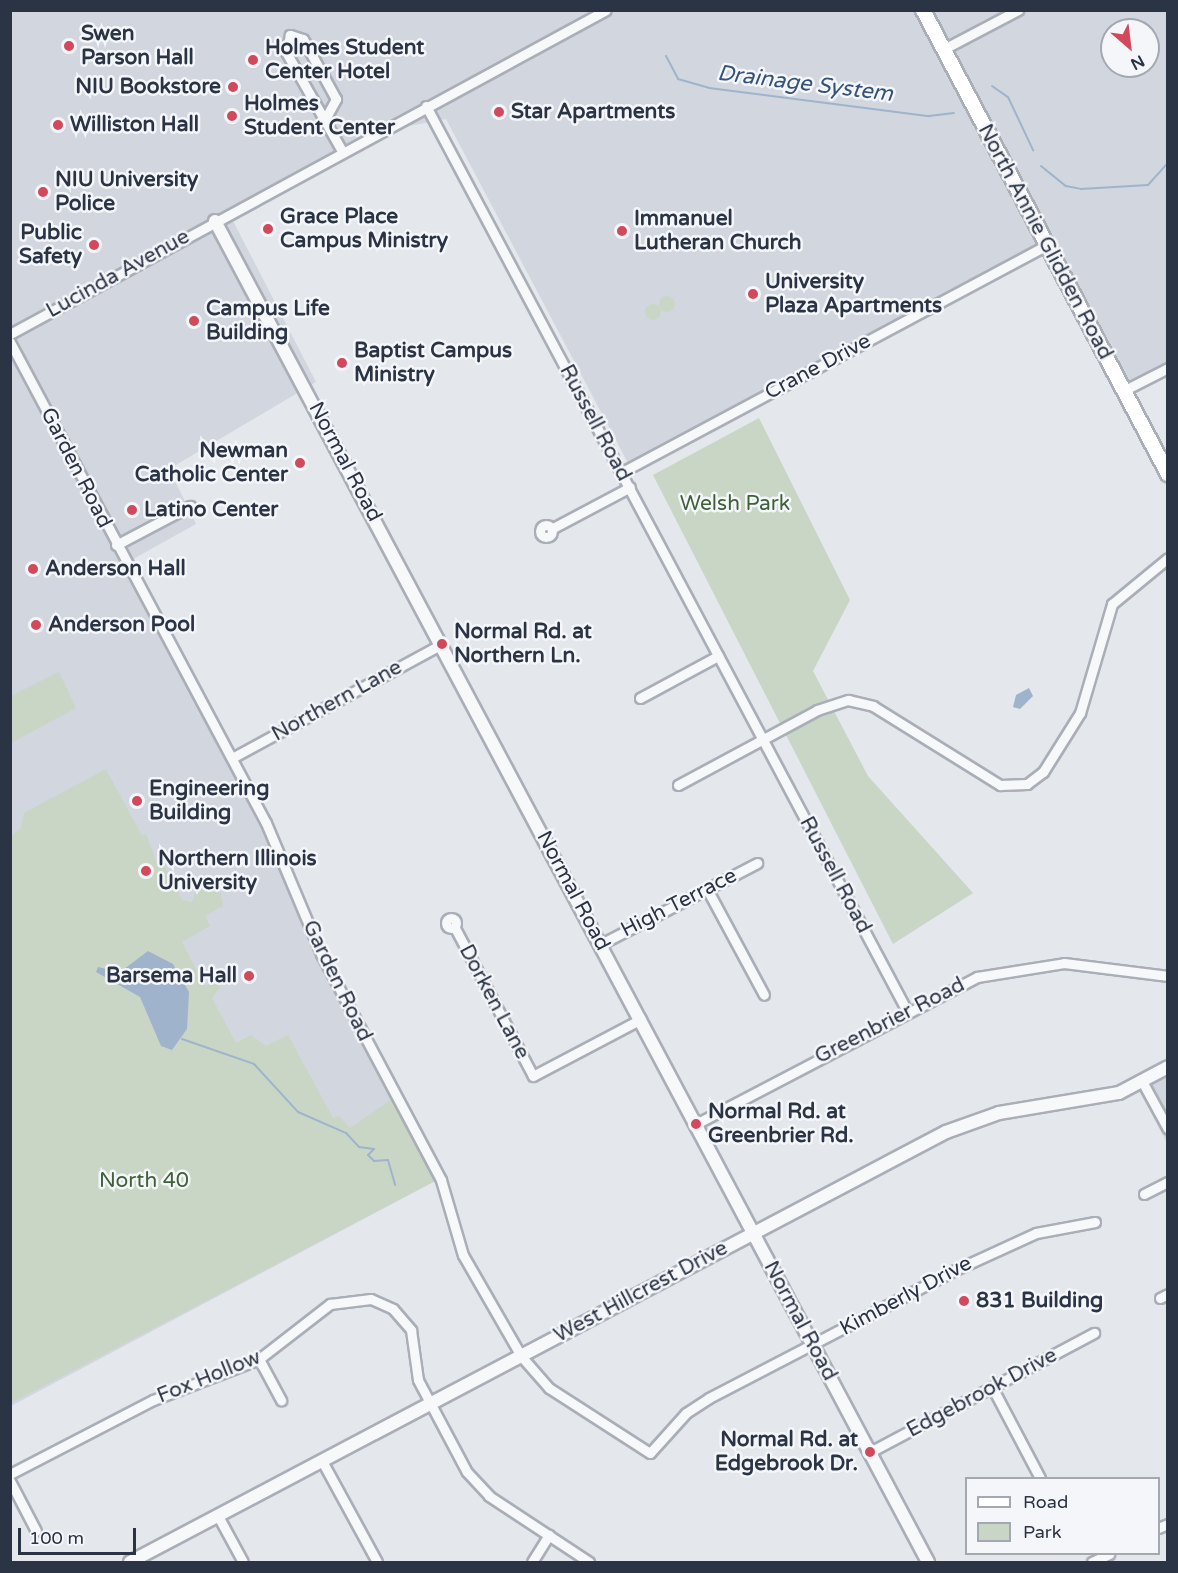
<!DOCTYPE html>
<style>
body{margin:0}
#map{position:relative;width:1178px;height:1573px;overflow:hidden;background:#e4e7ec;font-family:"Varela Round",sans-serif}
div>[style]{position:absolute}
.built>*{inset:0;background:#d2d6de}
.green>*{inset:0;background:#c9d6c5}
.round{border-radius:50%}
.water>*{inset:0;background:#9fb4cc}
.stream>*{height:2px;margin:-1px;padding:0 1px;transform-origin:1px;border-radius:1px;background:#9fb4cc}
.roads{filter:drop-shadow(2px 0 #a9aeb7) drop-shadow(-2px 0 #a9aeb7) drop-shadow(0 2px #a9aeb7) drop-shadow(0 -2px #a9aeb7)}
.minor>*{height:9px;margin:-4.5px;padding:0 4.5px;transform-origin:4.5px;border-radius:4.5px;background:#f7f8fa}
.minor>.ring{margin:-4.5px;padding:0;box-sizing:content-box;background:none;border:9px solid #f7f8fa;border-radius:50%}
.tertiary>*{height:12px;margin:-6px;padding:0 6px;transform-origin:6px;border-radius:6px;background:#f7f8fa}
.secondary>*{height:14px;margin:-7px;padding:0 7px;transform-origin:7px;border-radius:7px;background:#fff}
.dots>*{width:16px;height:16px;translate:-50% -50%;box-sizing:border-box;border:3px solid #f4f6f9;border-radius:50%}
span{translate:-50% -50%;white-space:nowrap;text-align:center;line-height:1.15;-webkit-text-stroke:5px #f4f6f9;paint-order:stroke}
.poi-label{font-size:21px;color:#2b3445;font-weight:700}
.left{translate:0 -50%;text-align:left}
.right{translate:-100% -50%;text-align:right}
.street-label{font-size:21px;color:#2b3445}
.park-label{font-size:21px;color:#3f6138}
.water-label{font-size:22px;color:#34527a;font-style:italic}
.frame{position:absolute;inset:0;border:12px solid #2b3445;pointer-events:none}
.legend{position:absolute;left:965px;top:1477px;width:195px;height:78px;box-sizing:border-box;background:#f4f6f9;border:2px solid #a4a8b1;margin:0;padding:8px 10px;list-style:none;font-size:18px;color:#2b3445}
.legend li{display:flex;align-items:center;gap:12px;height:30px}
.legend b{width:30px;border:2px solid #a4a8b1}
.north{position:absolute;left:1100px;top:18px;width:60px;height:60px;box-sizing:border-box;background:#f4f6f9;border:2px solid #a4a8b1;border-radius:50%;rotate:152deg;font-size:16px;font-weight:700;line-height:24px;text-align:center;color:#2b3445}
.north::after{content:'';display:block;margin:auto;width:21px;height:27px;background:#d1495b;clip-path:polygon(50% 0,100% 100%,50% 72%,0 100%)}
.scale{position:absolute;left:18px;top:1528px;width:118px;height:27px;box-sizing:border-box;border:3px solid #2b3445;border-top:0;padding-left:8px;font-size:18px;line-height:21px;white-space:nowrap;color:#2b3445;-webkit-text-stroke:4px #f4f6f9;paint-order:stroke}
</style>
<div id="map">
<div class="built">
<div style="clip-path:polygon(evenodd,11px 11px,1167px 11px,1167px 367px,1123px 391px,1046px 246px,628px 463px,446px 119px,377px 132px,229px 213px,316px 382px,169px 469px,196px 524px,126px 563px,439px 1179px,11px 1406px,11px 11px,1112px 30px,1148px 30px,1148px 66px,1112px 66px,1112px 30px)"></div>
<div style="clip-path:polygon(1167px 1060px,1167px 1143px,1134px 1081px)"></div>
</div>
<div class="green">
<div class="round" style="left:659px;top:296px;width:16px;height:16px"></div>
<div class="round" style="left:645px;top:304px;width:16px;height:16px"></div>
<div style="clip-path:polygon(759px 418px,850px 600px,813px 671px,868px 776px,973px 893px,893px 944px,653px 475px)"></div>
<div style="clip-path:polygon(59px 672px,76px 708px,11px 743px,11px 696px)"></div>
<div style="clip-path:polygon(106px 769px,142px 836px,146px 834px,158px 867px,164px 865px,182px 900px,192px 902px,195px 892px,218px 880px,223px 906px,205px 916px,210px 926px,182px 942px,205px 986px,216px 981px,220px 988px,212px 998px,236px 1043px,251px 1035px,266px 1046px,288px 1035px,333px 1118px,339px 1116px,350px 1128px,395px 1097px,439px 1179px,11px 1403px,11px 836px,21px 828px,24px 813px)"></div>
</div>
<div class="water">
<div style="clip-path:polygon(1029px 688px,1033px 696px,1020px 709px,1013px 707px,1016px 695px)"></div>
<div style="clip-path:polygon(148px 951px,173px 964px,189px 992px,187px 1029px,172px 1050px,161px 1046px,140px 997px,96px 972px,98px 967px,120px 972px)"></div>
</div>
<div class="stream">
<div style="left:666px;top:56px;width:26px;rotate:62deg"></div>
<div style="left:678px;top:79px;width:32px;rotate:16deg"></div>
<div style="left:709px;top:88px;width:222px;rotate:7.3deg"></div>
<div style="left:929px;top:116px;width:25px;rotate:-7deg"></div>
<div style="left:992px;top:86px;width:19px;rotate:35deg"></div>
<div style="left:1008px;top:97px;width:59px;rotate:64.7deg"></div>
<div style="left:1041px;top:166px;width:32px;rotate:39deg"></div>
<div style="left:1066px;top:186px;width:15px;rotate:11deg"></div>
<div style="left:1081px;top:189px;width:67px;rotate:-3.4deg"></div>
<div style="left:1148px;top:185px;width:30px;rotate:-48deg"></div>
<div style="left:182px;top:1039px;width:76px;rotate:19.1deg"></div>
<div style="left:254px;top:1064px;width:65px;rotate:47.5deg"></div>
<div style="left:298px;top:1112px;width:52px;rotate:23.6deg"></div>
<div style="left:346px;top:1133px;width:19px;rotate:47deg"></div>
<div style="left:359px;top:1147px;width:15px;rotate:8deg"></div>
<div style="left:374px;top:1149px;width:8px;rotate:135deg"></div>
<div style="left:368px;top:1155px;width:8px;rotate:45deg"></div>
<div style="left:374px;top:1161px;width:14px;rotate:-4deg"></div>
<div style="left:388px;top:1160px;width:26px;rotate:74deg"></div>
</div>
<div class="roads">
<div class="minor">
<div style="left:944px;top:49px;width:84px;rotate:-27.8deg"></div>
<div style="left:426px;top:106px;width:1025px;rotate:62.01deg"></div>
<div style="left:325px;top:119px;width:23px;rotate:-61deg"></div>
<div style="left:336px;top:99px;width:68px;rotate:-118.8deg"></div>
<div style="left:303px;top:39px;width:14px;rotate:-163deg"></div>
<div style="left:290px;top:35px;width:17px;rotate:103deg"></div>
<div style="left:286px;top:52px;width:114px;rotate:60.5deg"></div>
<div style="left:10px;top:334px;width:678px;rotate:-28.53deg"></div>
<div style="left:10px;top:342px;width:545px;rotate:61.98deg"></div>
<div style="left:266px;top:823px;width:142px;rotate:67.2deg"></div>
<div style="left:321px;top:954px;width:256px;rotate:62deg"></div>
<div style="left:441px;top:1180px;width:78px;rotate:73.7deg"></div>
<div style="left:463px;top:1255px;width:116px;rotate:60.1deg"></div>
<div style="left:521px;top:1356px;width:43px;rotate:48.8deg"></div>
<div style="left:549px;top:1388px;width:120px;rotate:32.8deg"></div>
<div style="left:650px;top:1453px;width:54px;rotate:-48deg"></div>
<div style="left:686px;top:1413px;width:27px;rotate:-33deg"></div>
<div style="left:709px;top:1398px;width:275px;rotate:-27.5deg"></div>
<div style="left:953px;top:1271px;width:91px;rotate:-24.6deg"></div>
<div style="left:1036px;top:1233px;width:60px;rotate:-10.6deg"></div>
<div style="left:1123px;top:391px;width:51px;rotate:-27.1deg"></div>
<div style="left:622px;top:472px;width:480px;rotate:-28.1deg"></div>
<div class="ring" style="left:540px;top:525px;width:3px;height:3px"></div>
<div style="left:553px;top:528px;width:87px;rotate:-28deg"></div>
<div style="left:116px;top:545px;width:84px;rotate:-27.8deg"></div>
<div style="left:640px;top:698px;width:89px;rotate:-28.3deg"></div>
<div style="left:232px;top:758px;width:239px;rotate:-28.5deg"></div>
<div style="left:678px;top:785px;width:158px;rotate:-28.3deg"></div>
<div style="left:817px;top:710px;width:33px;rotate:-18deg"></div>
<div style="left:848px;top:700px;width:26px;rotate:13deg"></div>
<div style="left:873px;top:706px;width:150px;rotate:31.9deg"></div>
<div style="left:1000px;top:785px;width:27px;rotate:-2deg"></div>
<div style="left:1027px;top:784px;width:20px;rotate:-37deg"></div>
<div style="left:1043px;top:772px;width:70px;rotate:-57.9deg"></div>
<div style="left:1080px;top:713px;width:114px;rotate:-73.6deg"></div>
<div style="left:1112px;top:604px;width:72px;rotate:-39.4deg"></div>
<div style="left:707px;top:889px;width:120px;rotate:61.7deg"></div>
<div class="ring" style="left:446px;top:918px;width:1px;height:1px"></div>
<div style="left:455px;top:928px;width:167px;rotate:62.2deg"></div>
<div style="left:533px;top:1076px;width:122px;rotate:-27.8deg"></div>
<div style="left:601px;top:944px;width:176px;rotate:-27.4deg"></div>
<div style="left:1143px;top:1083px;width:52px;rotate:61.5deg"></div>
<div style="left:696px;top:1124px;width:317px;rotate:-27.6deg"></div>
<div style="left:977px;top:977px;width:88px;rotate:-9.1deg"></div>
<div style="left:1064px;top:963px;width:105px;rotate:7.1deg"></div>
<div style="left:1144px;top:1194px;width:27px;rotate:-27deg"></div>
<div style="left:1160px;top:1298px;width:9px;rotate:-27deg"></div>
<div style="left:259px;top:1359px;width:47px;rotate:61.8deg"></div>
<div style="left:992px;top:1387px;width:103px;rotate:62.2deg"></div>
<div style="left:870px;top:1452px;width:254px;rotate:-28deg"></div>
<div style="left:322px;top:1461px;width:115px;rotate:61.4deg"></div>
<div style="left:10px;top:1474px;width:161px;rotate:-27.4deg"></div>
<div style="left:153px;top:1400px;width:114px;rotate:-21.1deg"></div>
<div style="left:259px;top:1359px;width:90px;rotate:-37.8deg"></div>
<div style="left:330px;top:1304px;width:41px;rotate:-7deg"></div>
<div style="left:371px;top:1299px;width:24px;rotate:24deg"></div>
<div style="left:393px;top:1309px;width:28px;rotate:49deg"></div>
<div style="left:411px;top:1330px;width:50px;rotate:82deg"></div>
<div style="left:418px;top:1380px;width:104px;rotate:62deg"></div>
<div style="left:467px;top:1472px;width:33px;rotate:47deg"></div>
<div style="left:489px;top:1496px;width:120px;rotate:33.4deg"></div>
<div style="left:10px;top:1481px;width:56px;rotate:62.5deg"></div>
<div style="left:218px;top:1516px;width:52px;rotate:61.5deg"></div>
<div style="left:1158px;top:1528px;width:11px;rotate:-22deg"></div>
<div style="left:532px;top:1562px;width:32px;rotate:-58deg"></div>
<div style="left:1092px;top:1562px;width:19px;rotate:-25deg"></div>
</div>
<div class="tertiary">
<div style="left:215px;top:221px;width:1519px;rotate:62deg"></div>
<div style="left:130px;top:1562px;width:922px;rotate:-27.79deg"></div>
<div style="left:946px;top:1132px;width:56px;rotate:-19.7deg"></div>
<div style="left:999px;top:1113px;width:122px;rotate:-9.5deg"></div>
<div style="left:1119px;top:1093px;width:55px;rotate:-28deg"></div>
</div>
<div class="secondary">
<div style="left:923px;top:10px;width:525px;rotate:62.17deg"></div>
</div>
</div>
<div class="dots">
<div style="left:69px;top:46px;background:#d1495b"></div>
<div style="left:253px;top:60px;background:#d1495b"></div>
<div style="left:233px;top:87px;background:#d1495b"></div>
<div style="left:499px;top:112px;background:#d1495b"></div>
<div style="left:232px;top:116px;background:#d1495b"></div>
<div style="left:58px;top:125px;background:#d1495b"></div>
<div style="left:43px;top:192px;background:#d1495b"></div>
<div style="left:268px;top:229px;background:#d1495b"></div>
<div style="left:622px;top:231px;background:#d1495b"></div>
<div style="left:94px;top:245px;background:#d1495b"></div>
<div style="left:753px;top:294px;background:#d1495b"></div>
<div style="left:194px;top:321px;background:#d1495b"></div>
<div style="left:342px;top:363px;background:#d1495b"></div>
<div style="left:300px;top:463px;background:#d1495b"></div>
<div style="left:132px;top:510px;background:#d1495b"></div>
<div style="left:33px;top:569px;background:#d1495b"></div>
<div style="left:36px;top:625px;background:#d1495b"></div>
<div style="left:442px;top:644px;background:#d1495b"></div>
<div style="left:137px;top:801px;background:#d1495b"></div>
<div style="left:146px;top:871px;background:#d1495b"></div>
<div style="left:249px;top:976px;background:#d1495b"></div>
<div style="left:696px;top:1124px;background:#d1495b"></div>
<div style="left:964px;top:1301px;background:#d1495b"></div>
<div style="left:870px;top:1452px;background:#d1495b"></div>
</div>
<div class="poi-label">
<span class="left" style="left:81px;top:46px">Swen<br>Parson Hall</span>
<span class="left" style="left:265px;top:60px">Holmes Student<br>Center Hotel</span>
<span class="right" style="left:221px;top:87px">NIU Bookstore</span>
<span class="left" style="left:244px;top:116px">Holmes<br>Student Center</span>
<span class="left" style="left:511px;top:112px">Star Apartments</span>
<span class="left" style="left:70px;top:125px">Williston Hall</span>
<span class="left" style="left:55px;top:192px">NIU University<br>Police</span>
<span class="left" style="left:280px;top:229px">Grace Place<br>Campus Ministry</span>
<span class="left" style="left:634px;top:231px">Immanuel<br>Lutheran Church</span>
<span class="right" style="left:82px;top:245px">Public<br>Safety</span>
<span class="left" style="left:765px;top:294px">University<br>Plaza Apartments</span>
<span class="left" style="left:206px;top:321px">Campus Life<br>Building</span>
<span class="left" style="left:354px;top:363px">Baptist Campus<br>Ministry</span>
<span class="right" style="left:288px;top:463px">Newman<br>Catholic Center</span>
<span class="left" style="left:144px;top:510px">Latino Center</span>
<span class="left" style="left:45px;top:569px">Anderson Hall</span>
<span class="left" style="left:48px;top:625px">Anderson Pool</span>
<span class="left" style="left:454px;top:644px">Normal Rd. at<br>Northern Ln.</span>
<span class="left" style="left:149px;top:801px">Engineering<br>Building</span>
<span class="left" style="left:158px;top:871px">Northern Illinois<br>University</span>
<span class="right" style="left:237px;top:976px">Barsema Hall</span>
<span class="left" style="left:708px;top:1124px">Normal Rd. at<br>Greenbrier Rd.</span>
<span class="left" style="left:976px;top:1301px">831 Building</span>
<span class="right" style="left:858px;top:1452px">Normal Rd. at<br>Edgebrook Dr.</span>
</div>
<div class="street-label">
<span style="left:1045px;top:242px;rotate:62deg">North Annie Glidden Road</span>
<span style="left:118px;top:274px;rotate:-29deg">Lucinda Avenue</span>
<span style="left:818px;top:367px;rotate:-28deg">Crane Drive</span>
<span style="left:595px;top:423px;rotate:62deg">Russell Road</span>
<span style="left:345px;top:462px;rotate:62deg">Normal Road</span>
<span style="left:76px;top:468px;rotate:63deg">Garden Road</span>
<span style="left:337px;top:701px;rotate:-29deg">Northern Lane</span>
<span style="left:835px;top:875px;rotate:62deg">Russell Road</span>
<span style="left:573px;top:891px;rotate:62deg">Normal Road</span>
<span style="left:679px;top:903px;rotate:-27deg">High Terrace</span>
<span style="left:337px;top:981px;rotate:64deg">Garden Road</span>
<span style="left:494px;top:1002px;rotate:62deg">Dorken Lane</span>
<span style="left:890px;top:1021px;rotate:-27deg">Greenbrier Road</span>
<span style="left:641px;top:1292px;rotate:-28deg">West Hillcrest Drive</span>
<span style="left:906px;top:1296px;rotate:-28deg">Kimberly Drive</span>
<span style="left:800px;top:1321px;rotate:62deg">Normal Road</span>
<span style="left:209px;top:1377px;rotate:-22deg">Fox Hollow</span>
<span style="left:982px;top:1393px;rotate:-28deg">Edgebrook Drive</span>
</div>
<div class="park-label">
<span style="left:735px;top:504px">Welsh Park</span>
<span style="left:144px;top:1181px">North 40</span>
</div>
<div class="water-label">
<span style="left:805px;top:84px;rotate:7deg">Drainage System</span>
</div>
<div class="frame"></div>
<ul class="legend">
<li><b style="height:8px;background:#fff"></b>Road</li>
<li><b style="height:16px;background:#c9d6c5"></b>Park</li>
</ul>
<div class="north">N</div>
<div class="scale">100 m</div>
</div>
